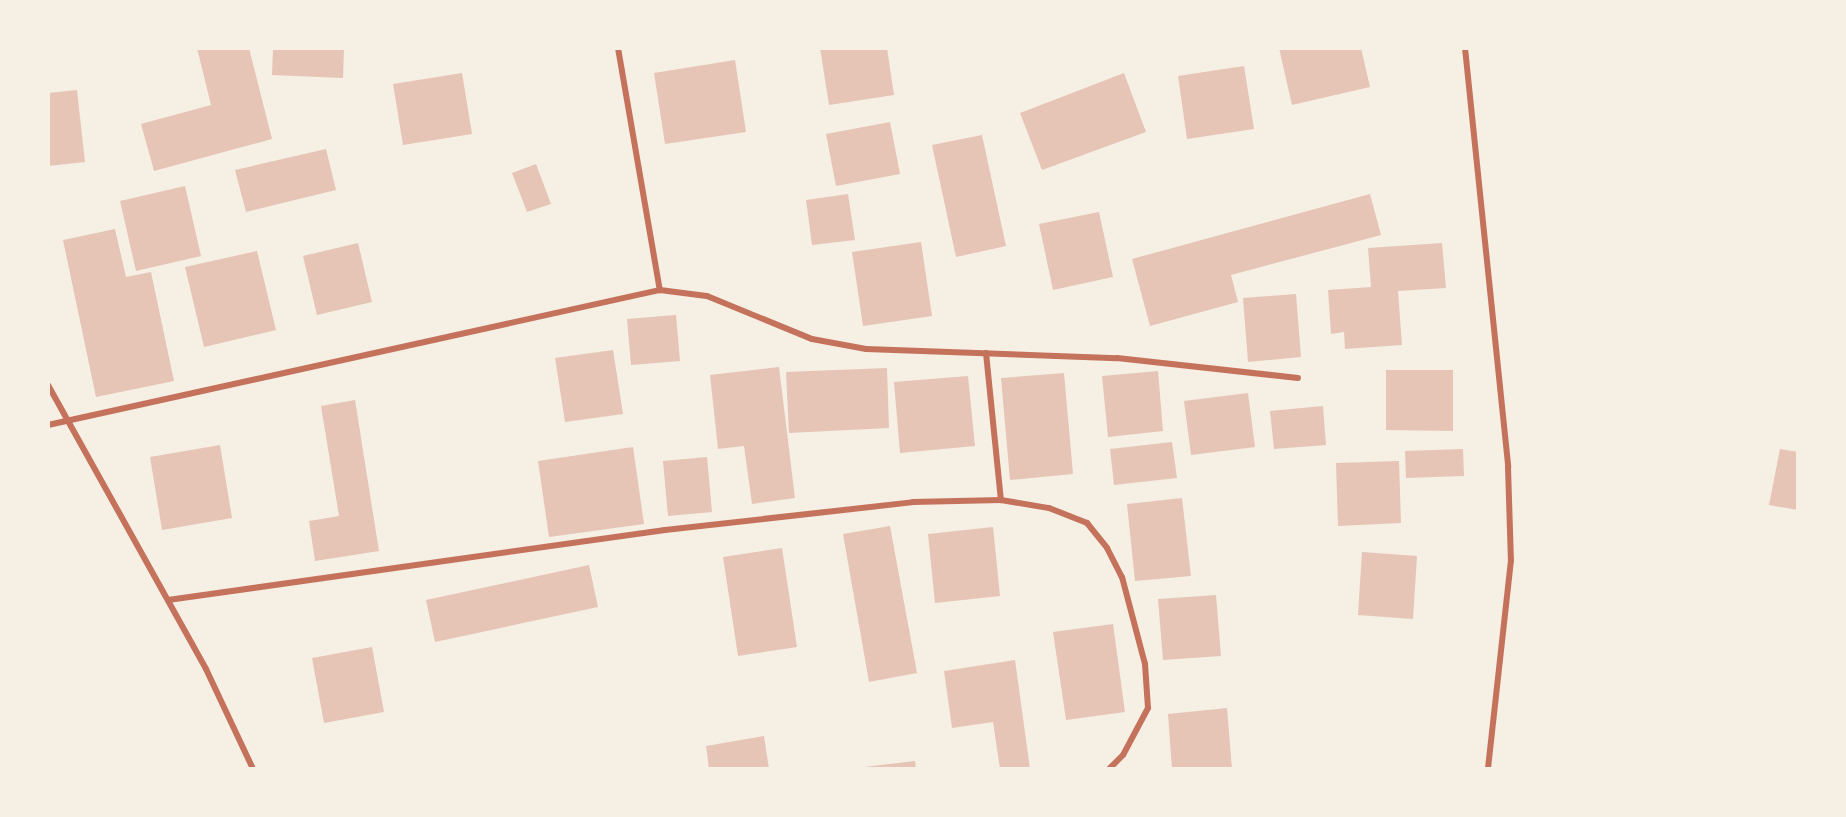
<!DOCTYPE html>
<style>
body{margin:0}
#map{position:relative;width:1846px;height:817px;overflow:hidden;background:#f6efe4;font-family:Georgia,serif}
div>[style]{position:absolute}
.building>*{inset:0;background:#e6c5b7}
.minor>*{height:6px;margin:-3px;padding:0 3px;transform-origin:3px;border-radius:3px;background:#c5725c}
span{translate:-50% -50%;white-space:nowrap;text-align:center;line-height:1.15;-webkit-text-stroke:4.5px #f6efe4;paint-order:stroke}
.frame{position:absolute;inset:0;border:50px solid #f6efe4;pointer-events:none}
</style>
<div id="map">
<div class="building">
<div style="clip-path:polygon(197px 48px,249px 48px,272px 139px,154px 171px,141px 124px,211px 105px)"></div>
<div style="clip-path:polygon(273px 48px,344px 48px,343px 78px,272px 75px)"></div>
<div style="clip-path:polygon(820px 48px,887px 48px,894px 95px,829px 105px)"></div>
<div style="clip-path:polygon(1279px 48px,1361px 48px,1370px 87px,1292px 105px)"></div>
<div style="clip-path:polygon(735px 60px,746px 132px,665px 144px,654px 73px)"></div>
<div style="clip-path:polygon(1244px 66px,1254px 129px,1187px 139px,1178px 76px)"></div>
<div style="clip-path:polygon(462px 73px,472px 134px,403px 145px,393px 84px)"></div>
<div style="clip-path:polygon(1124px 73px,1146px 132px,1042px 170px,1020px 113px)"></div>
<div style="clip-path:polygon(77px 90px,85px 162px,48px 166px,48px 93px)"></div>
<div style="clip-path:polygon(890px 122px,900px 174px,836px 186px,826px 134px)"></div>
<div style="clip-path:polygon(982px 135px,1006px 246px,956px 257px,932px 145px)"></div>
<div style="clip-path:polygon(326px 149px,336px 190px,246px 212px,235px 170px)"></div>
<div style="clip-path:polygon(536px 164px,551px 204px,527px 212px,512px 173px)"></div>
<div style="clip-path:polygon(185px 186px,201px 256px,136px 271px,120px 201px)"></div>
<div style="clip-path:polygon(848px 194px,855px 240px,812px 245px,806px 200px)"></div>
<div style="clip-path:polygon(1370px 194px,1381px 235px,1231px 275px,1238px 302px,1150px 326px,1132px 259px)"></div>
<div style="clip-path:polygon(1099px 212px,1113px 277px,1053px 290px,1039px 224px)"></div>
<div style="clip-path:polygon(115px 229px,126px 277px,151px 272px,174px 381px,96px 397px,63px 240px)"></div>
<div style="clip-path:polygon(921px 242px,932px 316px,863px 326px,852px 252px)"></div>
<div style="clip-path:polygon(358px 243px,372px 302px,317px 315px,303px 256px)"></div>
<div style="clip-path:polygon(1442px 243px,1446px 288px,1398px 291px,1402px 345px,1345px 349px,1344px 332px,1331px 334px,1328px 290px,1371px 287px,1368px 248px)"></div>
<div style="clip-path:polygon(257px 251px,276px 330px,204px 347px,185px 267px)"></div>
<div style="clip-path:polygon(1296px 294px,1301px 357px,1248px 362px,1243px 298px)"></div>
<div style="clip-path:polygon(676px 315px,680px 361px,631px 365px,627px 319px)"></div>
<div style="clip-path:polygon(613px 350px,623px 414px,565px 422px,555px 358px)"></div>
<div style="clip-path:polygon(779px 367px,795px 498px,752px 504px,744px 446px,718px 449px,710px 375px)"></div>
<div style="clip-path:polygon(887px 368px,889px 428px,789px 433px,786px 372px)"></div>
<div style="clip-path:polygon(1386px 370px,1453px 370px,1453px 431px,1386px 430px)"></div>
<div style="clip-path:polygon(1158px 371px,1163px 431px,1108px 437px,1102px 376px)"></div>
<div style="clip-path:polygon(1064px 373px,1073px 474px,1010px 480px,1001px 378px)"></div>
<div style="clip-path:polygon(968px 376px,975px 446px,900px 453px,894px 382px)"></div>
<div style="clip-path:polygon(1248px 393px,1255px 447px,1191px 455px,1184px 401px)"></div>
<div style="clip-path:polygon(355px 400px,379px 551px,315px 561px,309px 521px,339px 516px,321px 406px)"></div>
<div style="clip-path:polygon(1323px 406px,1326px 445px,1274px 449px,1270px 411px)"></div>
<div style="clip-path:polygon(1172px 442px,1177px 478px,1114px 485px,1110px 449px)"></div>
<div style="clip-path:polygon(220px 445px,232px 518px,162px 530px,150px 457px)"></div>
<div style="clip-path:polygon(633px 447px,644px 524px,549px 537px,538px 461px)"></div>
<div style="clip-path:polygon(1463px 449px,1464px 476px,1406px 478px,1405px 451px)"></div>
<div style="clip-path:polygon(1780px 449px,1798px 452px,1798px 510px,1769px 505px)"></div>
<div style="clip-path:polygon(707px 457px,712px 512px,668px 516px,663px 461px)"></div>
<div style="clip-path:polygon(1399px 461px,1401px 523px,1338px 526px,1336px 463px)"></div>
<div style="clip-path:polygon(1182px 498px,1191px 576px,1135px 581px,1127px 504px)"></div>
<div style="clip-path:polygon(890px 526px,917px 673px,869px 682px,843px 534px)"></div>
<div style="clip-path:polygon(993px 527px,1000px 596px,935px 603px,928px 534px)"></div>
<div style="clip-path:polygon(782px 548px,797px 647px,738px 656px,723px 557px)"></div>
<div style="clip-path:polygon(1362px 552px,1417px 556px,1413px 619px,1358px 615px)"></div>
<div style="clip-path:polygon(589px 565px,598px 607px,435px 642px,426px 600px)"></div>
<div style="clip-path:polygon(1216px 595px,1221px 656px,1163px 660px,1158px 599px)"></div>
<div style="clip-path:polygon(1113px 624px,1125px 712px,1066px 720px,1053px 632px)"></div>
<div style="clip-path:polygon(372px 647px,384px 712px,324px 723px,312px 658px)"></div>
<div style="clip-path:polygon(1015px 660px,1030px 769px,1000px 769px,993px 722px,952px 728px,944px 671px)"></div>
<div style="clip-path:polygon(1227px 708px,1232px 769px,1172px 769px,1168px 714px)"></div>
<div style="clip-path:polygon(764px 736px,769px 769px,709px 769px,706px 746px)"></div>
<div style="clip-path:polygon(915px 761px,916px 769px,865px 769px,864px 767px)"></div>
</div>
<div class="minor">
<div style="left:618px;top:48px;width:246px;rotate:80.2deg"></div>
<div style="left:1465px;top:48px;width:421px;rotate:84.1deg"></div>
<div style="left:1508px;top:467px;width:93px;rotate:88.2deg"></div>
<div style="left:1511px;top:560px;width:210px;rotate:96.3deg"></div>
<div style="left:986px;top:353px;width:148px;rotate:84.2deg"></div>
<div style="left:48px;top:385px;width:325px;rotate:60.9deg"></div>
<div style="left:206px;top:669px;width:110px;rotate:64.8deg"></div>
<div style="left:48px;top:425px;width:627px;rotate:-12.44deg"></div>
<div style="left:660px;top:290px;width:47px;rotate:7.3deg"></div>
<div style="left:707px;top:296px;width:113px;rotate:22.3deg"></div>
<div style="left:812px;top:339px;width:55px;rotate:10.5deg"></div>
<div style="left:866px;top:349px;width:251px;rotate:2.1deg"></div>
<div style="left:1117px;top:358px;width:182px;rotate:6.3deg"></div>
<div style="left:168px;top:600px;width:502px;rotate:-8.02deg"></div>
<div style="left:665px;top:530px;width:250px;rotate:-6.4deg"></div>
<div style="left:913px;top:502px;width:88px;rotate:-1.3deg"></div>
<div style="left:1001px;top:500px;width:49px;rotate:9.5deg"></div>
<div style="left:1049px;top:508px;width:41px;rotate:21.5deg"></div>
<div style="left:1087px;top:523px;width:32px;rotate:51deg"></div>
<div style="left:1107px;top:548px;width:33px;rotate:63deg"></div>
<div style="left:1122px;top:577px;width:90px;rotate:75.2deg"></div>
<div style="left:1145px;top:664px;width:44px;rotate:86.1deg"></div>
<div style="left:1148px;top:708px;width:53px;rotate:118deg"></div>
<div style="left:1123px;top:755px;width:20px;rotate:135deg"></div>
</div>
<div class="frame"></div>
</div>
